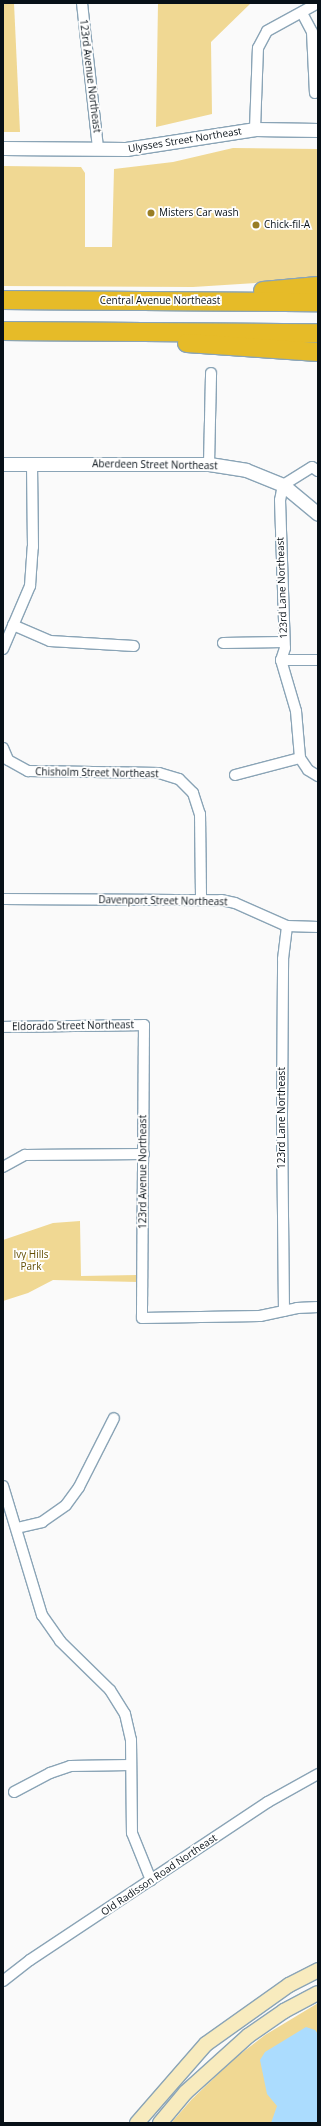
<!DOCTYPE html>
<style>
body{margin:0}
#map{position:relative;width:321px;height:2126px;overflow:hidden;background:#fafafa;font-family:"Open Sans",sans-serif}
div>[style]{position:absolute}
.green>*{inset:0;background:#f0d893}
.water>*{inset:0;background:#abdcfe}
.roads{filter:drop-shadow(1px 0 #8aa4b6) drop-shadow(-1px 0 #8aa4b6) drop-shadow(0 1px #8aa4b6) drop-shadow(0 -1px #8aa4b6)}
.minor>*{height:10px;margin:-5px;padding:0 5px;transform-origin:5px;border-radius:5px;background:#fff}
.tertiary>*{height:13px;margin:-6.5px;padding:0 6.5px;transform-origin:6.5px;border-radius:6.5px;background:#fff}
.secondary>*{height:14px;margin:-7px;padding:0 7px;transform-origin:7px;border-radius:7px;background:#f8ebbe}
.motorway>*{height:18px;margin:-9px;padding:0 9px;transform-origin:9px;border-radius:9px;background:#e6bb28}
.dots>*{width:11px;height:11px;translate:-50% -50%;box-sizing:border-box;border:2px solid #fff;border-radius:50%}
span{translate:-50% -50%;white-space:nowrap;text-align:center;line-height:1.15;-webkit-text-stroke:3.5px #fff;paint-order:stroke}
.street-label{font-size:10px;color:#071017}
.poi-label{font-size:10px;color:#071017}
.left{translate:0 -50%;text-align:left}
.park-label{font-size:10px;color:#634e03}
.frame{position:absolute;inset:0;border:4px solid #071017;pointer-events:none}
</style>
<div id="map">
<div class="green">
<div style="clip-path:polygon(3px 3px,14px 3px,20px 132px,3px 132px)"></div>
<div style="clip-path:polygon(158px 3px,251px 3px,211px 42px,212px 114px,156px 127px)"></div>
<div style="clip-path:polygon(233px 148px,318px 149px,318px 279px,193px 287px,3px 286px,3px 166px,81px 167px,85px 173px,85px 247px,112px 247px,114px 169px,173px 162px)"></div>
<div style="clip-path:polygon(80px 1221px,81px 1276px,137px 1275px,138px 1282px,53px 1280px,28px 1293px,3px 1301px,3px 1240px,53px 1223px)"></div>
<div style="clip-path:polygon(318px 2003px,318px 2123px,171px 2123px,192px 2099px,235px 2058px,265px 2035px)"></div>
</div>
<div class="water">
<div style="clip-path:polygon(306px 2027px,315px 2030px,318px 2034px,318px 2123px,271px 2123px,277px 2106px,267px 2094px,260px 2060px,265px 2052px)"></div>
</div>
<div class="roads">
<div class="minor">
<div style="left:82px;top:3px;width:147px;rotate:83.7deg"></div>
<div style="left:302px;top:13px;width:21px;rotate:62deg"></div>
<div style="left:312px;top:32px;width:61px;rotate:87.2deg"></div>
<div style="left:255px;top:129px;width:81px;rotate:-87.9deg"></div>
<div style="left:258px;top:48px;width:19px;rotate:-62deg"></div>
<div style="left:267px;top:31px;width:58px;rotate:-28.8deg"></div>
<div style="left:209px;top:464px;width:91px;rotate:-88.7deg"></div>
<div style="left:318px;top:471px;width:7px;rotate:-146deg"></div>
<div style="left:312px;top:467px;width:34px;rotate:148deg"></div>
<div style="left:283px;top:485px;width:15px;rotate:101deg"></div>
<div style="left:280px;top:500px;width:148px;rotate:88.1deg"></div>
<div style="left:285px;top:648px;width:13px;rotate:108deg"></div>
<div style="left:281px;top:660px;width:53px;rotate:73.6deg"></div>
<div style="left:296px;top:711px;width:47px;rotate:85.1deg"></div>
<div style="left:300px;top:758px;width:14px;rotate:56deg"></div>
<div style="left:308px;top:770px;width:12px;rotate:31deg"></div>
<div style="left:13px;top:625px;width:40px;rotate:23.4deg"></div>
<div style="left:50px;top:641px;width:84px;rotate:3.4deg"></div>
<div style="left:223px;top:643px;width:61px;rotate:-0.9deg"></div>
<div style="left:3px;top:649px;width:69px;rotate:-66.8deg"></div>
<div style="left:30px;top:586px;width:39px;rotate:-86deg"></div>
<div style="left:33px;top:547px;width:83px;rotate:-90.7deg"></div>
<div style="left:281px;top:660px;width:37px"></div>
<div style="left:3px;top:748px;width:13px;rotate:67deg"></div>
<div style="left:8px;top:760px;width:23px;rotate:29deg"></div>
<div style="left:28px;top:771px;width:131px;rotate:0.9deg"></div>
<div style="left:159px;top:773px;width:21px;rotate:17deg"></div>
<div style="left:179px;top:779px;width:20px;rotate:45deg"></div>
<div style="left:193px;top:793px;width:22px;rotate:72deg"></div>
<div style="left:200px;top:814px;width:86px;rotate:89.3deg"></div>
<div style="left:235px;top:775px;width:67px;rotate:-14.7deg"></div>
<div style="left:3px;top:899px;width:218px;rotate:0.3deg"></div>
<div style="left:221px;top:900px;width:14px;rotate:12deg"></div>
<div style="left:235px;top:903px;width:57px;rotate:23.9deg"></div>
<div style="left:287px;top:926px;width:31px;rotate:2deg"></div>
<div style="left:3px;top:1027px;width:141px;rotate:-0.8deg"></div>
<div style="left:144px;top:1025px;width:293px;rotate:90.4deg"></div>
<div style="left:142px;top:1318px;width:118px;rotate:-1deg"></div>
<div style="left:260px;top:1316px;width:38px;rotate:-12deg"></div>
<div style="left:297px;top:1308px;width:21px;rotate:-3deg"></div>
<div style="left:3px;top:1167px;width:25px;rotate:-29deg"></div>
<div style="left:25px;top:1155px;width:119px;rotate:-0.5deg"></div>
<div style="left:284px;top:1311px;width:196px;rotate:-90.6deg"></div>
<div style="left:282px;top:1115px;width:156px;rotate:-89.6deg"></div>
<div style="left:283px;top:959px;width:33px;rotate:-83deg"></div>
<div style="left:3px;top:1486px;width:135px;rotate:73.2deg"></div>
<div style="left:42px;top:1615px;width:32px;rotate:55deg"></div>
<div style="left:60px;top:1641px;width:70px;rotate:44.4deg"></div>
<div style="left:110px;top:1690px;width:28px;rotate:58deg"></div>
<div style="left:125px;top:1714px;width:27px;rotate:77deg"></div>
<div style="left:131px;top:1740px;width:93px;rotate:89.4deg"></div>
<div style="left:132px;top:1833px;width:51px;rotate:68deg"></div>
<div style="left:17px;top:1528px;width:26px;rotate:-13deg"></div>
<div style="left:42px;top:1522px;width:29px;rotate:-35deg"></div>
<div style="left:66px;top:1505px;width:22px;rotate:-54deg"></div>
<div style="left:79px;top:1487px;width:77px;rotate:-63.1deg"></div>
<div style="left:14px;top:1792px;width:41px;rotate:-27.8deg"></div>
<div style="left:50px;top:1773px;width:21px;rotate:-19deg"></div>
<div style="left:70px;top:1766px;width:60px;rotate:-1deg"></div>
<div style="left:3px;top:1981px;width:34px;rotate:-38deg"></div>
<div style="left:30px;top:1960px;width:286px;rotate:-33.6deg"></div>
<div style="left:268px;top:1802px;width:57px;rotate:-29.2deg"></div>
</div>
<div class="tertiary">
<div style="left:3px;top:148px;width:123px;rotate:0.5deg"></div>
<div style="left:126px;top:149px;width:131px;rotate:-8.8deg"></div>
<div style="left:255px;top:129px;width:63px;rotate:0.9deg"></div>
<div style="left:3px;top:464px;width:206px"></div>
<div style="left:209px;top:464px;width:37px;rotate:9deg"></div>
<div style="left:246px;top:470px;width:40px;rotate:22deg"></div>
<div style="left:283px;top:485px;width:45px;rotate:39.6deg"></div>
</div>
<div class="secondary">
<div style="left:137px;top:2123px;width:105px;rotate:-48.9deg"></div>
<div style="left:206px;top:2044px;width:102px;rotate:-35.4deg"></div>
<div style="left:289px;top:1985px;width:33px;rotate:-27deg"></div>
<div style="left:160px;top:2123px;width:40px;rotate:-50deg"></div>
<div style="left:186px;top:2092px;width:84px;rotate:-42.1deg"></div>
<div style="left:248px;top:2036px;width:44px;rotate:-34.8deg"></div>
<div style="left:284px;top:2011px;width:38px;rotate:-28deg"></div>
</div>
<div class="motorway">
<div style="left:263px;top:291px;width:55px;rotate:-5.2deg"></div>
<div style="left:3px;top:300px;width:315px;rotate:0.4deg"></div>
<div style="left:3px;top:331px;width:315px;rotate:0.4deg"></div>
<div style="left:187px;top:343px;width:131px;rotate:3.9deg"></div>
</div>
</div>
<div class="dots">
<div style="left:151px;top:213px;background:#987d25"></div>
<div style="left:256px;top:225px;background:#987d25"></div>
</div>
<div class="street-label">
<span style="left:90px;top:76px;rotate:83deg">123rd Avenue Northeast</span>
<span style="left:185px;top:140px;rotate:-9deg">Ulysses Street Northeast</span>
<span style="left:160px;top:301px">Central Avenue Northeast</span>
<span style="left:155px;top:465px;rotate:1deg">Aberdeen Street Northeast</span>
<span style="left:282px;top:588px;rotate:-92deg">123rd Lane Northeast</span>
<span style="left:97px;top:773px;rotate:1deg">Chisholm Street Northeast</span>
<span style="left:163px;top:901px;rotate:1deg">Davenport Street Northeast</span>
<span style="left:73px;top:1026px;rotate:-1deg">Eldorado Street Northeast</span>
<span style="left:282px;top:1118px;rotate:-90deg">123rd Lane Northeast</span>
<span style="left:143px;top:1172px;rotate:-90deg">123rd Avenue Northeast</span>
<span style="left:159px;top:1875px;rotate:-34deg">Old Radisson Road Northeast</span>
</div>
<div class="poi-label">
<span class="left" style="left:159px;top:213px">Misters Car wash</span>
<span class="left" style="left:264px;top:225px">Chick-fil-A</span>
</div>
<div class="park-label">
<span style="left:31px;top:1260px">Ivy Hills<br>Park</span>
</div>
<div class="frame"></div>
</div>
